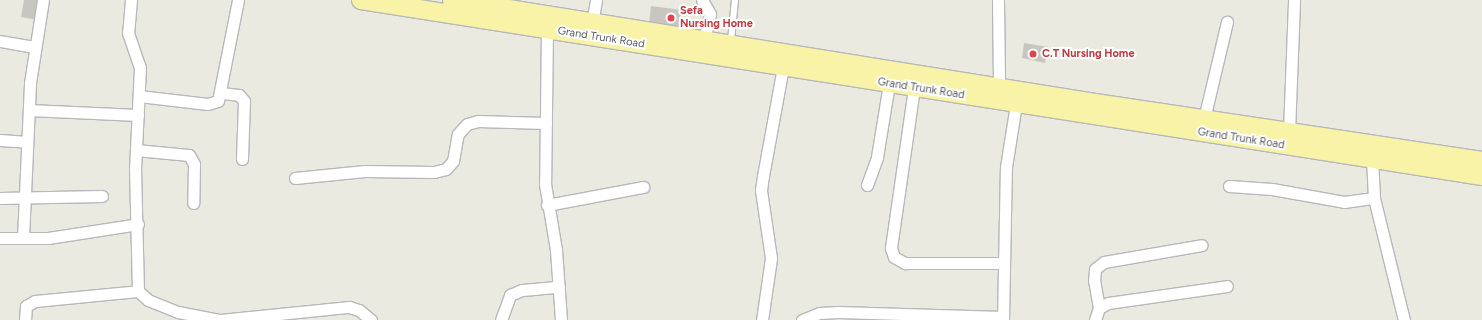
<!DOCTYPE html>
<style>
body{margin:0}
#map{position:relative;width:1482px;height:320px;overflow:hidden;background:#ebeae0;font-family:Figtree,sans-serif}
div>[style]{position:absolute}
.building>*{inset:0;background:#c8c6c0}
.roads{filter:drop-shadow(1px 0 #b6b8bc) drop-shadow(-1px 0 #b6b8bc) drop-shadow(0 1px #b6b8bc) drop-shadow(0 -1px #b6b8bc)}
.service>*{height:5.5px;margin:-2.75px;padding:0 2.75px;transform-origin:2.75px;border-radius:2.75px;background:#fff}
.minor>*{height:11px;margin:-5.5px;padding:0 5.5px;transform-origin:5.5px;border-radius:5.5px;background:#fff}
.primary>*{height:18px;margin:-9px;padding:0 9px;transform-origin:9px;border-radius:9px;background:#f9f3a7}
.dots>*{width:11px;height:11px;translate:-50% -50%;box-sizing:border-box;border:2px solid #fff;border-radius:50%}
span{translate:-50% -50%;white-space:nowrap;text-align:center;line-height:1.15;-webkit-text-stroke:4px #fff;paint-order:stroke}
.health-label{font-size:11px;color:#be3a42;font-weight:700}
.left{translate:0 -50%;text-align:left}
.street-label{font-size:11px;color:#595c60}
</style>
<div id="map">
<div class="building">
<div style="clip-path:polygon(24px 0,41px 0,38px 20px,21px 17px)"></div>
<div style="clip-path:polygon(651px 6px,682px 10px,680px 28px,649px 25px)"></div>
<div style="clip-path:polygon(1024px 43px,1048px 47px,1045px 63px,1022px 58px)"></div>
</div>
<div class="roads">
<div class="service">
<div style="left:731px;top:41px;width:41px;rotate:-84.4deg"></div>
</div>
<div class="minor">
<div style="left:131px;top:0;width:33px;rotate:95deg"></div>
<div style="left:128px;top:33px;width:36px;rotate:71deg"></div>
<div style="left:140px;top:67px;width:101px;rotate:92.8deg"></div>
<div style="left:135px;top:168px;width:123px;rotate:88.6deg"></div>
<div style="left:138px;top:291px;width:13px;rotate:42deg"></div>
<div style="left:148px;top:300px;width:32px;rotate:22deg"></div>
<div style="left:178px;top:312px;width:43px;rotate:10.8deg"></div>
<div style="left:220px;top:320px;width:130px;rotate:-5.8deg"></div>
<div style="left:349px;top:307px;width:10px;rotate:17deg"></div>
<div style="left:359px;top:310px;width:16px;rotate:40deg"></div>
<div style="left:702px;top:0;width:16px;rotate:60deg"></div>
<div style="left:710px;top:14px;width:28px;rotate:103deg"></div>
<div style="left:998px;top:0;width:87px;rotate:89.3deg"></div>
<div style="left:592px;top:23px;width:23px;rotate:-80deg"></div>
<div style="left:547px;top:29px;width:155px;rotate:90.7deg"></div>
<div style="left:545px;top:184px;width:67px;rotate:80.5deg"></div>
<div style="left:556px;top:250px;width:70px;rotate:85.9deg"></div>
<div style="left:0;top:41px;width:35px;rotate:10deg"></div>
<div style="left:914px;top:88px;width:162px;rotate:98.2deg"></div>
<div style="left:891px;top:248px;width:9px;rotate:72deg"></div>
<div style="left:894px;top:257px;width:13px;rotate:29deg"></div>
<div style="left:905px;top:263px;width:99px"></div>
<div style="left:221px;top:93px;width:18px;rotate:6deg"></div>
<div style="left:239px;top:95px;width:8px;rotate:50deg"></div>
<div style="left:244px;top:101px;width:58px;rotate:92deg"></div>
<div style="left:139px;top:96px;width:69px;rotate:6.6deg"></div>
<div style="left:208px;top:104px;width:10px;rotate:-17deg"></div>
<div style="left:218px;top:101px;width:103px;rotate:-78.8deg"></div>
<div style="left:29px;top:110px;width:109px;rotate:2.6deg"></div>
<div style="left:1204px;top:119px;width:100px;rotate:-76.7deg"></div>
<div style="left:1289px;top:132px;width:132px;rotate:-87.8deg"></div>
<div style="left:0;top:140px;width:27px;rotate:4deg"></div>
<div style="left:136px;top:150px;width:53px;rotate:5.4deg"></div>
<div style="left:189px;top:155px;width:10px;rotate:61deg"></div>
<div style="left:194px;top:164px;width:39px;rotate:91deg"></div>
<div style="left:1372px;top:159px;width:39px;rotate:87deg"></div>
<div style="left:1374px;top:198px;width:126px;rotate:76.2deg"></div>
<div style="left:295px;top:178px;width:70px;rotate:-5.7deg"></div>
<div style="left:365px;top:171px;width:69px;rotate:0.8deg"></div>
<div style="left:434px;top:172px;width:12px;rotate:-14deg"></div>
<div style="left:446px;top:169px;width:11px;rotate:-49deg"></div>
<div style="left:453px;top:161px;width:27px;rotate:-80deg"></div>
<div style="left:458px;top:134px;width:13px;rotate:-48deg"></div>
<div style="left:467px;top:124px;width:11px;rotate:-15deg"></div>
<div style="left:478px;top:121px;width:68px;rotate:1.7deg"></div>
<div style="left:867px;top:185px;width:30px;rotate:-70deg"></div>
<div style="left:877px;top:157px;width:74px;rotate:-80.7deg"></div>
<div style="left:1229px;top:186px;width:43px;rotate:4deg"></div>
<div style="left:1272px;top:189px;width:73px;rotate:10.2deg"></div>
<div style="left:1344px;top:202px;width:30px;rotate:-8deg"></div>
<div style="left:0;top:198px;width:102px;rotate:-1.1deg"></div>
<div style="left:547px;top:205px;width:98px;rotate:-10.6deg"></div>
<div style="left:0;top:238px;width:48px"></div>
<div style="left:48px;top:238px;width:91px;rotate:-8.8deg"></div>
<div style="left:23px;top:238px;width:155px;rotate:-87.4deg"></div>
<div style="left:30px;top:83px;width:84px;rotate:-81.1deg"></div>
<div style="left:1099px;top:308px;width:27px;rotate:-100deg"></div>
<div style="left:1094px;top:281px;width:12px;rotate:-85deg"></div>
<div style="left:1095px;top:269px;width:11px;rotate:-38deg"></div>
<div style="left:1104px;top:262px;width:99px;rotate:-9.8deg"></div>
<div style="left:25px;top:320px;width:14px;rotate:-86deg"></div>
<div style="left:26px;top:306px;width:10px;rotate:-29deg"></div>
<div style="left:35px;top:301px;width:103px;rotate:-5.5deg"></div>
<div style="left:501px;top:320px;width:27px;rotate:-70deg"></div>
<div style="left:510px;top:295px;width:13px;rotate:-23deg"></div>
<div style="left:522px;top:290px;width:37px;rotate:-5deg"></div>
<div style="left:762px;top:320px;width:63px;rotate:-81.7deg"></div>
<div style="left:771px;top:258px;width:69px;rotate:-98.4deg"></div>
<div style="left:761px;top:190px;width:14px;rotate:-82deg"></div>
<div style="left:763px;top:176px;width:111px;rotate:-79.6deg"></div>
<div style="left:802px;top:320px;width:18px;rotate:-22deg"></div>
<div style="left:819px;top:313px;width:19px;rotate:-3deg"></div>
<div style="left:838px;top:312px;width:165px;rotate:1.7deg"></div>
<div style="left:1003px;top:320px;width:153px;rotate:-88.9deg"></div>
<div style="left:1006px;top:167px;width:64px;rotate:-81deg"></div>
<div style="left:1095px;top:320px;width:13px;rotate:-72deg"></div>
<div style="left:1099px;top:308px;width:10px;rotate:-29deg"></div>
<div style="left:1108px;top:303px;width:120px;rotate:-8.1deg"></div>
</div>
<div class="primary">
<div style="left:361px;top:0;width:1135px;rotate:8.92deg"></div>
<div style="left:452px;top:0;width:651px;rotate:9.1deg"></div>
<div style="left:1095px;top:103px;width:391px;rotate:8.5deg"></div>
</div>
</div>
<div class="dots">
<div style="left:671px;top:18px;background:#e0444e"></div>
<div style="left:1033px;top:54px;background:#e0444e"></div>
</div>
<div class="health-label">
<span class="left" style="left:680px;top:18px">Sefa<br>Nursing Home</span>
<span class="left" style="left:1042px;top:54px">C.T Nursing Home</span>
</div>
<div class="street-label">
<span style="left:601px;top:38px;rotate:9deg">Grand Trunk Road</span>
<span style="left:921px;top:89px;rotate:9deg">Grand Trunk Road</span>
<span style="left:1241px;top:139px;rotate:9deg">Grand Trunk Road</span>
</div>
</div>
